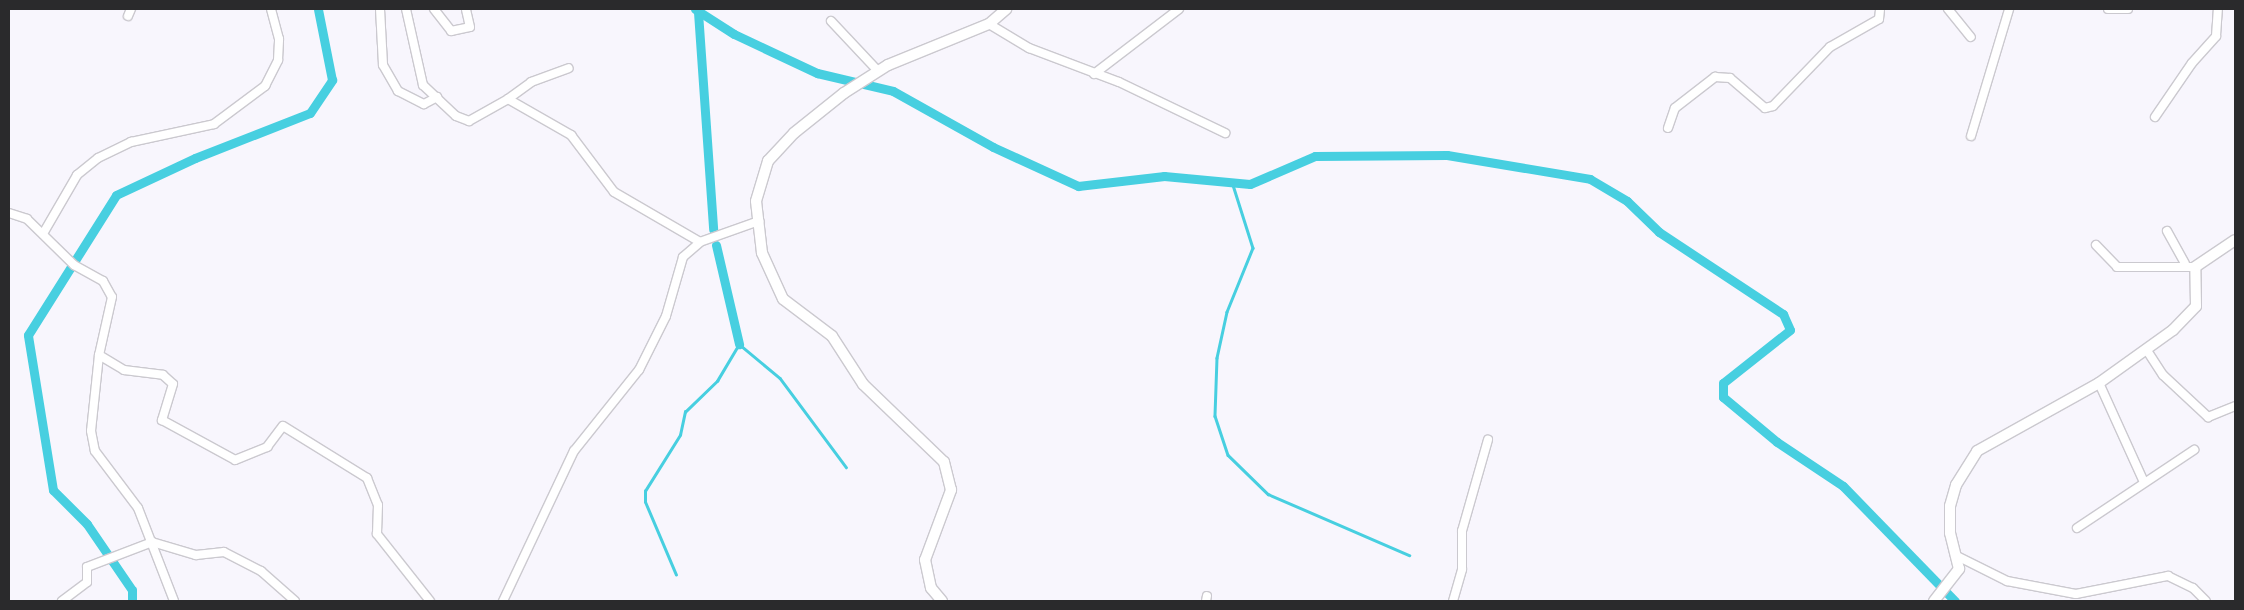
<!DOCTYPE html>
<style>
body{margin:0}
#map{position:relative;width:2244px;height:610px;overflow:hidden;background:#f8f6fd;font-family:Literata,serif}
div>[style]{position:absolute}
.stream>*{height:2.5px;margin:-1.25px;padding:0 1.25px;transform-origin:1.25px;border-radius:1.25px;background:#47cfe0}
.canal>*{height:9px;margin:-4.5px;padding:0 4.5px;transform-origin:4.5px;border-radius:4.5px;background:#47cfe0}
.roads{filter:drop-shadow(1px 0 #cbc9cf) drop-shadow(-1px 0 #cbc9cf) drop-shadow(0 1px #cbc9cf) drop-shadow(0 -1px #cbc9cf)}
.minor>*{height:8px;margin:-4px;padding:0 4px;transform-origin:4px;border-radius:4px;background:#fff}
.tertiary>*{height:10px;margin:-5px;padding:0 5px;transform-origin:5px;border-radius:5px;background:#fff}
span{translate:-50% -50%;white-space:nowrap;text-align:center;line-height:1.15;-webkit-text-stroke:4px #f8f6fd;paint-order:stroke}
.frame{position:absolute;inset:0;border:10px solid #2a2a2c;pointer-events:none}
</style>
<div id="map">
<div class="stream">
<div style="left:1233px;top:185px;width:66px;rotate:72.4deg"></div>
<div style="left:1253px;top:248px;width:69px;rotate:112.1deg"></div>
<div style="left:1227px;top:312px;width:47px;rotate:102.3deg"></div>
<div style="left:1217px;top:358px;width:58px;rotate:92deg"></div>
<div style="left:1215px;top:416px;width:41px;rotate:71.6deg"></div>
<div style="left:1228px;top:455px;width:56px;rotate:44.3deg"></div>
<div style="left:1268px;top:494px;width:154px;rotate:23.4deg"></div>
<div style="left:676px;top:575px;width:79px;rotate:-113deg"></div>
<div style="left:645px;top:502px;width:11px;rotate:-90deg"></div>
<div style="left:645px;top:491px;width:66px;rotate:-58deg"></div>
<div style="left:680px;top:435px;width:24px;rotate:-78deg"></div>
<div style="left:685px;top:412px;width:45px;rotate:-44.1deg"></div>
<div style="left:717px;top:381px;width:43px;rotate:-59.3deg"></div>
<div style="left:739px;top:344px;width:53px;rotate:39.7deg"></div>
<div style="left:780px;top:378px;width:111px;rotate:53.4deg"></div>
</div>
<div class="canal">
<div style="left:695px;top:9px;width:46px;rotate:32.7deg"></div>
<div style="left:734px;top:34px;width:92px;rotate:25.2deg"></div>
<div style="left:817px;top:73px;width:78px;rotate:13.3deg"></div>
<div style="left:893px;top:91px;width:115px;rotate:29.2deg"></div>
<div style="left:993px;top:147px;width:94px;rotate:24.6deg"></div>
<div style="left:1078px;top:186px;width:87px;rotate:-6.6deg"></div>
<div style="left:1164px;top:176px;width:86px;rotate:5.3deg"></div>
<div style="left:1250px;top:184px;width:71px;rotate:-23.3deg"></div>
<div style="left:1315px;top:156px;width:132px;rotate:-0.4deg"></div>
<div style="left:1447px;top:155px;width:145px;rotate:9.5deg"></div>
<div style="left:1590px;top:179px;width:43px;rotate:30.7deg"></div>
<div style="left:1627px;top:201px;width:45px;rotate:44.1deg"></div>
<div style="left:1659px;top:232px;width:149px;rotate:33.5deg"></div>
<div style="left:1783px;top:314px;width:17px;rotate:66deg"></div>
<div style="left:1790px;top:330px;width:85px;rotate:141.7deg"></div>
<div style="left:1723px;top:383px;width:14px;rotate:90deg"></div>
<div style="left:1723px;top:397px;width:70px;rotate:39.8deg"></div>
<div style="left:1777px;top:442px;width:79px;rotate:33.7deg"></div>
<div style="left:1843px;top:486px;width:161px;rotate:45.8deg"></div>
<div style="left:698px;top:12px;width:218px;rotate:86deg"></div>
<div style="left:716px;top:245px;width:102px;rotate:76.9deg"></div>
<div style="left:132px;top:601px;width:11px;rotate:-90deg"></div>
<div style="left:132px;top:590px;width:80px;rotate:-124.3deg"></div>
<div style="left:87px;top:524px;width:48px;rotate:-135deg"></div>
<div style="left:53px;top:490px;width:157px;rotate:-99.2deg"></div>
<div style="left:28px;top:335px;width:165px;rotate:-57.8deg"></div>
<div style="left:116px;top:195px;width:87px;rotate:-25.1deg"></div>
<div style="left:195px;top:158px;width:123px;rotate:-21.4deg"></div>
<div style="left:310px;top:113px;width:40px;rotate:-56deg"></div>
<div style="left:332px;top:80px;width:72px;rotate:-101.2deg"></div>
</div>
<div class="roads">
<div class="minor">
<div style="left:380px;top:9px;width:56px;rotate:86.9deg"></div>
<div style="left:383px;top:65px;width:30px;rotate:60deg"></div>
<div style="left:398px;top:91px;width:29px;rotate:27deg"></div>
<div style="left:424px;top:104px;width:15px;rotate:-28deg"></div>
<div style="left:406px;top:9px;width:78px;rotate:77.4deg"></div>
<div style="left:423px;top:85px;width:45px;rotate:43.2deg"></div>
<div style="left:456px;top:116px;width:14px;rotate:21deg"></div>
<div style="left:469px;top:121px;width:45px;rotate:-29.4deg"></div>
<div style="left:508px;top:99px;width:73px;rotate:29.7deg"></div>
<div style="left:571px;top:135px;width:71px;rotate:53deg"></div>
<div style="left:614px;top:192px;width:99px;rotate:30.2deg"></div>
<div style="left:434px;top:9px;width:28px;rotate:52deg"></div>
<div style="left:451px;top:31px;width:19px;rotate:-12deg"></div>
<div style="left:470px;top:27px;width:18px;rotate:-103deg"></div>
<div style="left:1948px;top:9px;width:36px;rotate:51deg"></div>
<div style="left:2108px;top:9px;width:20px"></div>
<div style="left:128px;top:16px;width:8px;rotate:-67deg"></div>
<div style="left:831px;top:21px;width:69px;rotate:46.8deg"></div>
<div style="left:989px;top:24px;width:47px;rotate:31deg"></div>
<div style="left:1029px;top:48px;width:96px;rotate:20.7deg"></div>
<div style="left:1119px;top:82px;width:118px;rotate:25.7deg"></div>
<div style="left:1094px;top:74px;width:107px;rotate:-37.4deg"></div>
<div style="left:508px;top:99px;width:29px;rotate:-36deg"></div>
<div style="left:531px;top:82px;width:40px;rotate:-20.2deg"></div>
<div style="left:2155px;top:117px;width:65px;rotate:-55.6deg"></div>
<div style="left:2192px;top:63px;width:36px;rotate:-48deg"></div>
<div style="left:2216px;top:36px;width:27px;rotate:-86deg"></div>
<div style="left:1668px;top:128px;width:21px;rotate:-71deg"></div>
<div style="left:1675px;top:108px;width:51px;rotate:-37.8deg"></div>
<div style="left:1715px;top:77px;width:15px;rotate:4deg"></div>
<div style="left:1730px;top:78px;width:46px;rotate:40.6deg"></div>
<div style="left:1765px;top:108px;width:8px;rotate:-14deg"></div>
<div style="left:1773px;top:106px;width:82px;rotate:-46deg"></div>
<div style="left:1830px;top:47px;width:56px;rotate:-29.7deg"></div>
<div style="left:1879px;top:19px;width:10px;rotate:-84deg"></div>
<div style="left:1971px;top:136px;width:133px;rotate:-73.3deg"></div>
<div style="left:9px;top:213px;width:19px;rotate:18deg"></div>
<div style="left:27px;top:219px;width:66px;rotate:44.4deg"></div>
<div style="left:74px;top:265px;width:33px;rotate:29deg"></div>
<div style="left:103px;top:281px;width:18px;rotate:61deg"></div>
<div style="left:112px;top:297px;width:59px;rotate:102.6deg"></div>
<div style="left:99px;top:355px;width:29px;rotate:31deg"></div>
<div style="left:124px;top:370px;width:39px;rotate:7deg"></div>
<div style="left:163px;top:375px;width:13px;rotate:42deg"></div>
<div style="left:173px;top:384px;width:38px;rotate:107deg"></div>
<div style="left:162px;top:420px;width:83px;rotate:28.7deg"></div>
<div style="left:235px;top:460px;width:35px;rotate:-22deg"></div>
<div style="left:267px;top:447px;width:26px;rotate:-53deg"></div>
<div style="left:283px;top:426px;width:99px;rotate:31.8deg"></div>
<div style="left:367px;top:478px;width:29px;rotate:68deg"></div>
<div style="left:378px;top:505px;width:29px;rotate:92deg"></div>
<div style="left:377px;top:534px;width:85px;rotate:51.7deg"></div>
<div style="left:2167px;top:231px;width:37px;rotate:61deg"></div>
<div style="left:44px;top:232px;width:66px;rotate:-59.9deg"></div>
<div style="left:77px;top:175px;width:27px;rotate:-39deg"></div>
<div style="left:98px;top:158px;width:37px;rotate:-26deg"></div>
<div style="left:131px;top:142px;width:85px;rotate:-12.2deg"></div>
<div style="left:214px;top:124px;width:64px;rotate:-36.7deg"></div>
<div style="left:265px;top:86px;width:29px;rotate:-63deg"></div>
<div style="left:278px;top:60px;width:21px;rotate:-87deg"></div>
<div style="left:279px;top:39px;width:31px;rotate:-105deg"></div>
<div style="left:2096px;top:245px;width:30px;rotate:46deg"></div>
<div style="left:2117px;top:267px;width:78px"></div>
<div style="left:2146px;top:349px;width:31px;rotate:57deg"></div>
<div style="left:2163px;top:375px;width:62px;rotate:43deg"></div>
<div style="left:2208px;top:417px;width:29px;rotate:-22deg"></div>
<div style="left:99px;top:355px;width:76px;rotate:96deg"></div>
<div style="left:91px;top:431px;width:20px;rotate:79deg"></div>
<div style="left:95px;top:451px;width:71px;rotate:53deg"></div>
<div style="left:138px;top:508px;width:100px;rotate:68.8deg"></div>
<div style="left:2099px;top:383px;width:109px;rotate:65.6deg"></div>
<div style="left:2077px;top:528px;width:141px;rotate:-33.7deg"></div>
<div style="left:1959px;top:557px;width:54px;rotate:26.6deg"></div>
<div style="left:2007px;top:581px;width:70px;rotate:10.7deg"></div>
<div style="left:2076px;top:594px;width:94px;rotate:-11.1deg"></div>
<div style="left:2168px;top:576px;width:28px;rotate:26deg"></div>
<div style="left:2193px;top:588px;width:18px;rotate:45deg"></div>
<div style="left:62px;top:601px;width:31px;rotate:-37deg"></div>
<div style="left:87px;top:582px;width:15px;rotate:-90deg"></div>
<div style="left:87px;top:567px;width:70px;rotate:-21deg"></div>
<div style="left:152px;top:542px;width:46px;rotate:16.5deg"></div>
<div style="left:196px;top:555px;width:28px;rotate:-6deg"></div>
<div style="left:224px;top:552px;width:42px;rotate:27.2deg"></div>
<div style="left:261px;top:571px;width:45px;rotate:41.4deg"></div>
<div style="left:503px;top:601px;width:166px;rotate:-64.7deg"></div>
<div style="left:574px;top:451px;width:104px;rotate:-51.3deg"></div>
<div style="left:639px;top:370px;width:60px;rotate:-63.4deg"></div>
<div style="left:666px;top:316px;width:61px;rotate:-73.9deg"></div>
<div style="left:683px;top:257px;width:23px;rotate:-41deg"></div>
<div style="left:700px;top:242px;width:63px;rotate:-19.6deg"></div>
<div style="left:1206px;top:601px;width:5px;rotate:-79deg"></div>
<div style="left:1453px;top:601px;width:33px;rotate:-74deg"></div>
<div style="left:1462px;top:569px;width:38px;rotate:-90deg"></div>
<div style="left:1462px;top:531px;width:95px;rotate:-74.1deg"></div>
</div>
<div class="tertiary">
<div style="left:942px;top:601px;width:17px;rotate:-130deg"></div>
<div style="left:931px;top:588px;width:29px;rotate:-102deg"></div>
<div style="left:925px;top:560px;width:75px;rotate:-69.6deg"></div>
<div style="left:951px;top:490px;width:29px;rotate:-104deg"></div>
<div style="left:944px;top:462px;width:112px;rotate:-136.1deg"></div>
<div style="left:863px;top:384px;width:57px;rotate:-122.9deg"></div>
<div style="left:832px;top:336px;width:61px;rotate:-142.9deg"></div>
<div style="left:783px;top:299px;width:51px;rotate:-114.5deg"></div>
<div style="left:762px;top:253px;width:52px;rotate:-96.6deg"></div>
<div style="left:756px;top:201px;width:42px;rotate:-73.3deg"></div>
<div style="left:768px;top:161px;width:38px;rotate:-47deg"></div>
<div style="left:794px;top:133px;width:64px;rotate:-38.7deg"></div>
<div style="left:844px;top:93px;width:52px;rotate:-32.5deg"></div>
<div style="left:888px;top:65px;width:109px;rotate:-22.1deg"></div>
<div style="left:989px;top:24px;width:23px;rotate:-41deg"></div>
<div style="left:1934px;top:601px;width:41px;rotate:-52deg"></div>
<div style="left:1959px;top:569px;width:37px;rotate:-104deg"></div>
<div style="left:1950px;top:533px;width:27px;rotate:-90deg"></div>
<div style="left:1950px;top:506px;width:22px;rotate:-74deg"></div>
<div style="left:1956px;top:485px;width:40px;rotate:-58deg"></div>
<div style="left:1977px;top:451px;width:140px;rotate:-29.1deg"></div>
<div style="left:2099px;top:383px;width:91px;rotate:-35.6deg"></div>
<div style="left:2173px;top:330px;width:33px;rotate:-46deg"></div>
<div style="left:2196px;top:306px;width:39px;rotate:-91deg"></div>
<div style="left:2195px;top:267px;width:48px;rotate:-34deg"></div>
</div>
</div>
<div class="frame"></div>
</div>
